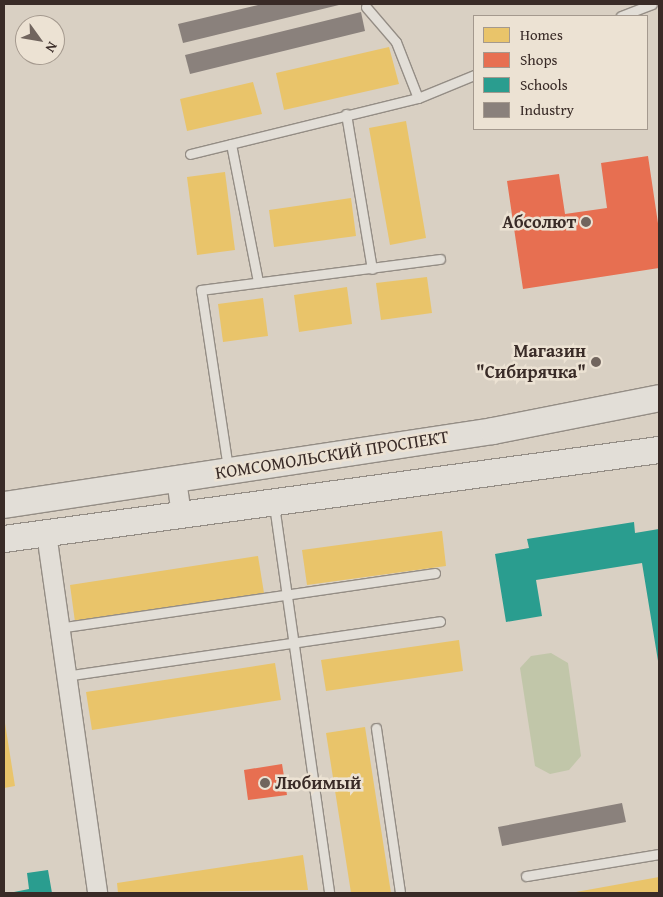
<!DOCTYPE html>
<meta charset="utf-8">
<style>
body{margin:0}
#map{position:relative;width:663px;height:897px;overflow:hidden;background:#d9d0c3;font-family:"Gentium Book Plus",serif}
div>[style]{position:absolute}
.green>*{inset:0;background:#c1c6a9}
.homes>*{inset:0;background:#e9c46a}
.shops>*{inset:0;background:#e76f51}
.schools>*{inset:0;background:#2a9d8f}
.industry>*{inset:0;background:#8a817c}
.roads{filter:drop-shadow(1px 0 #948d85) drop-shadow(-1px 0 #948d85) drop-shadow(0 1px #948d85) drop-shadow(0 -1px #948d85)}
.service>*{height:9px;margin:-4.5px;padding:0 4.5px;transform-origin:4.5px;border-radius:4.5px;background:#e2ded7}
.minor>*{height:19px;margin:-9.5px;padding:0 9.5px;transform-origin:9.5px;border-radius:9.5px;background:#e2ded7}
.secondary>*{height:26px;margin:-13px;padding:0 13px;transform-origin:13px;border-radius:13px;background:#e2ded7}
.dots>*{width:14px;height:14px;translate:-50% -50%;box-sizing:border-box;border:2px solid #ece2d3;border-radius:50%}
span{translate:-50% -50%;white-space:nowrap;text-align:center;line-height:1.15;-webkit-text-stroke:5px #ece2d3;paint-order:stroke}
.poi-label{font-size:18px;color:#392b27;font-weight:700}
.right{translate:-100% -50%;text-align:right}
.left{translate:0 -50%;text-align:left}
.street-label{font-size:18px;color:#392b27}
.frame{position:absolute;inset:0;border:5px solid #392b27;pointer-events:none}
.legend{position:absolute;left:473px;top:15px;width:175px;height:115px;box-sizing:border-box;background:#ece2d3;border:1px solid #a4998e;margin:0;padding:6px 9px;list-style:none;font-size:15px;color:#392b27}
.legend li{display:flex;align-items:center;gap:10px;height:25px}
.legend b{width:25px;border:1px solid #a4998e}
.north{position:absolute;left:15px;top:15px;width:50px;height:50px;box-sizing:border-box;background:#ece2d3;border:1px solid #a4998e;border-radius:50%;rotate:122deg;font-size:14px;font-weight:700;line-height:20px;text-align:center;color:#392b27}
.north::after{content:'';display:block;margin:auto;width:18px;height:22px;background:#71655e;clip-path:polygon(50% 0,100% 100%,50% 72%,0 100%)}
</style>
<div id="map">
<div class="green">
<div style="clip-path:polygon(551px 653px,568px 663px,581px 756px,569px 770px,550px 774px,535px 766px,520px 668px,531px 656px)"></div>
</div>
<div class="homes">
<div style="clip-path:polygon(389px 47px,399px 84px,284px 110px,276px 73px)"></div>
<div style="clip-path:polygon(253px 82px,262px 114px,187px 131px,180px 99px)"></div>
<div style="clip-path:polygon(406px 121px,426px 238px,390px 245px,369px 128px)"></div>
<div style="clip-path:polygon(225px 172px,235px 250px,197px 255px,187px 177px)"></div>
<div style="clip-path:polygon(351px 198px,356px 236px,274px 247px,269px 210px)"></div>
<div style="clip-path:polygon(427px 277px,432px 313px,381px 320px,376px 283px)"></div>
<div style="clip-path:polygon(347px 287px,352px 324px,299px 332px,294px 295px)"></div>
<div style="clip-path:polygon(263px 298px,268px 336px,223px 342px,218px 304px)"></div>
<div style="clip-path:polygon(442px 531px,446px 566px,307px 585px,302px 550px)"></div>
<div style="clip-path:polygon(258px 556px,264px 593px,75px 622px,70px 585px)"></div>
<div style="clip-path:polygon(459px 640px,463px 671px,326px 691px,321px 660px)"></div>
<div style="clip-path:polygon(275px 663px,281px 700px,92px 730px,86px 692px)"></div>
<div style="clip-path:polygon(4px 717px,15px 786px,4px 788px)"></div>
<div style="clip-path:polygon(365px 727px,391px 893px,351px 893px,326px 733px)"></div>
<div style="clip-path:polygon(303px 855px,308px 890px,118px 893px,117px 883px)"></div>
<div style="clip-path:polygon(659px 877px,659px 893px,576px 893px,576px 892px)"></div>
</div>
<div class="shops">
<div style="clip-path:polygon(648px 156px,659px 230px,659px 268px,523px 289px,507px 181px,559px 174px,565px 214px,607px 208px,601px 163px)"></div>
<div style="clip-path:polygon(282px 764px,287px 795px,248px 800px,244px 770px)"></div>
</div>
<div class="schools">
<div style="clip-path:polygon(634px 522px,635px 533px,659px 529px,659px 667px,642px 563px,536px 580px,542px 616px,506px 622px,495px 554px,529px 548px,527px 539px)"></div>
<div style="clip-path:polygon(48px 870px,52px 893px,9px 893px,29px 889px,27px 873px)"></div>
</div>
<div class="industry">
<div style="clip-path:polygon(262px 4px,343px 4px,183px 43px,178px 24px)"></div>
<div style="clip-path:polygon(361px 12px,365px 31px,190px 74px,185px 55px)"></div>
<div style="clip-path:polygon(622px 803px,626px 822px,502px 846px,498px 827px)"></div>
</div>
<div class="roads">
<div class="service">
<div style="left:366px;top:7px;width:46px;rotate:49.4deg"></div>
<div style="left:396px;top:42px;width:60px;rotate:68.6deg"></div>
<div style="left:621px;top:16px;width:33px;rotate:-21deg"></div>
<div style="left:346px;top:114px;width:157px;rotate:80.5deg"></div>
<div style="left:231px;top:144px;width:141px;rotate:78.9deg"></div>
<div style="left:190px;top:154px;width:235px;rotate:-13.8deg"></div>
<div style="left:418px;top:98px;width:61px;rotate:-22.3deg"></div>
<div style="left:228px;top:468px;width:180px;rotate:-98.6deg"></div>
<div style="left:201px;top:290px;width:241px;rotate:-7.4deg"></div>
<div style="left:274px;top:505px;width:392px;rotate:81.9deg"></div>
<div style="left:58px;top:628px;width:381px;rotate:-8.3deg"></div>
<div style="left:65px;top:676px;width:379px;rotate:-8.3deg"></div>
<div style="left:376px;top:728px;width:167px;rotate:81.7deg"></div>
<div style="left:526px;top:876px;width:135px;rotate:-9.4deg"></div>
</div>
<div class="minor">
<div style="left:176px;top:479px;width:34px;rotate:82deg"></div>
<div style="left:46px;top:533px;width:364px;rotate:81.9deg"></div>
</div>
<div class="secondary">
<div style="left:4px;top:505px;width:495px;rotate:-8.6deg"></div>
<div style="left:493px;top:431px;width:169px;rotate:-11.2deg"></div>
<div style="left:4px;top:539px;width:661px;rotate:-7.74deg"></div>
</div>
</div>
<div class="dots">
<div style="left:586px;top:222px;background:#71655e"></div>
<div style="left:596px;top:362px;background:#71655e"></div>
<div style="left:265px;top:783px;background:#71655e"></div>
</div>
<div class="poi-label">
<span class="right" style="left:576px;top:222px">Абсолют</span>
<span class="right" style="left:586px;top:362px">Магазин<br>"Сибирячка"</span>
<span class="left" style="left:275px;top:783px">Любимый</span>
</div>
<div class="street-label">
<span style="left:332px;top:455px;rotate:-9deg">КОМСОМОЛЬСКИЙ ПРОСПЕКТ</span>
</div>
<div class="frame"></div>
<ul class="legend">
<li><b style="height:14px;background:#e9c46a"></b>Homes</li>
<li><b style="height:14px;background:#e76f51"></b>Shops</li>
<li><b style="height:14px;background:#2a9d8f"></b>Schools</li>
<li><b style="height:14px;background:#8a817c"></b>Industry</li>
</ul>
<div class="north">N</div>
</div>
